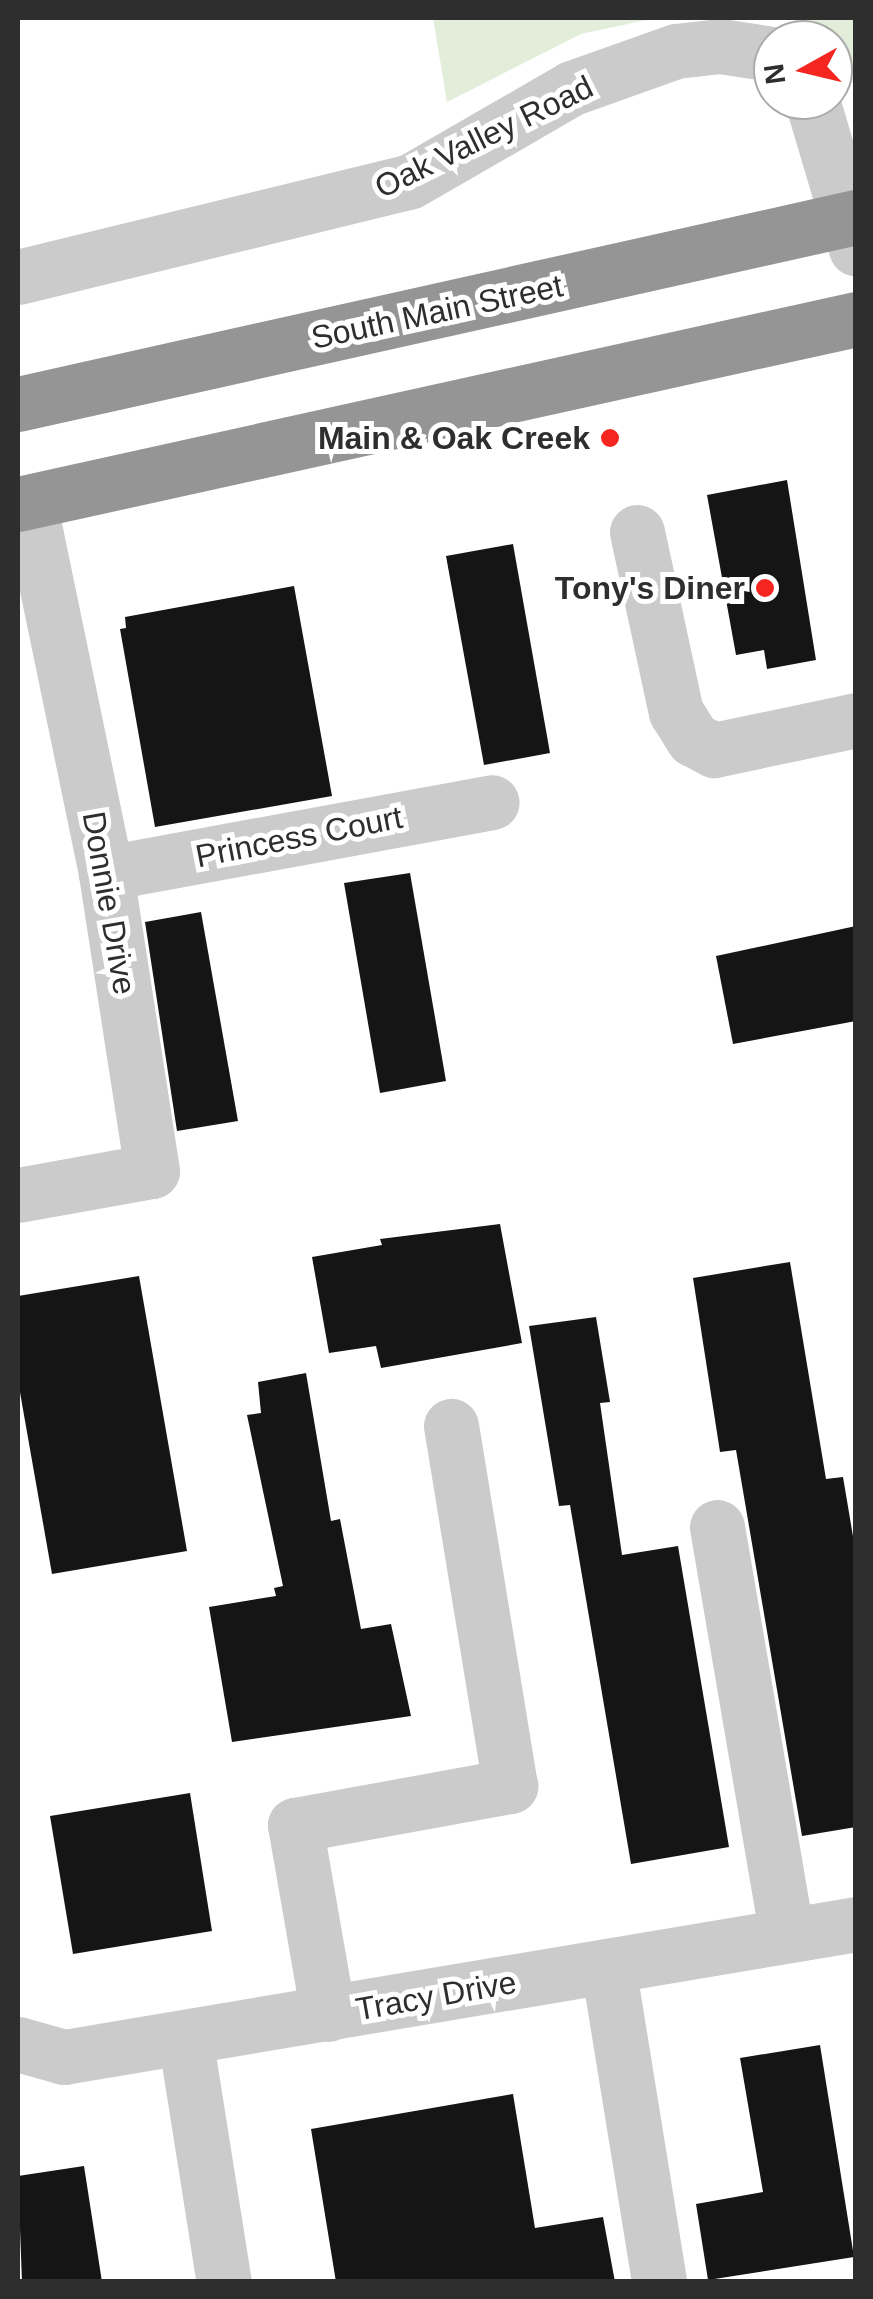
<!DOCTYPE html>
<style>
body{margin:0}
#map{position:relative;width:873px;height:2299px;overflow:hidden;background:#fff;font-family:Helvetica,sans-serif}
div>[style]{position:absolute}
.green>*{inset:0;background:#e2edda}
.building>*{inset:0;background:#151515}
.minor>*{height:55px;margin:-27.5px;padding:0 27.5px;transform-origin:27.5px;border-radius:27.5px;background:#cbcbcb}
.highway>*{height:55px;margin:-27.5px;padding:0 27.5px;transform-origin:27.5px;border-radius:27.5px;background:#959595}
.dots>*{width:28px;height:28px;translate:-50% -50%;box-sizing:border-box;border:5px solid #fff;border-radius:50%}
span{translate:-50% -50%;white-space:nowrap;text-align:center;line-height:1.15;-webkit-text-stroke:10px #fff;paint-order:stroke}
.street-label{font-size:32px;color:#2e2e2e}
.poi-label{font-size:32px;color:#2e2e2e;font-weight:700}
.right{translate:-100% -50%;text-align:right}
.frame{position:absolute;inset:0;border:20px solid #2e2e2e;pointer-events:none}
.north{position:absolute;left:753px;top:20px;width:100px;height:100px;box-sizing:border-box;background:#fff;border:2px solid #ababab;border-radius:50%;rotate:262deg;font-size:28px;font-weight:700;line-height:40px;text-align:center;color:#2e2e2e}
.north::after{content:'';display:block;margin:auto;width:35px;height:45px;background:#f52620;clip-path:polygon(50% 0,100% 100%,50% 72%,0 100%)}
</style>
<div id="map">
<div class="green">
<div style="clip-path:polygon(433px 18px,656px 18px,581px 34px,447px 102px)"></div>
<div style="clip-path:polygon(791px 18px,855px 18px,855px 87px,833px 54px,833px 40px,819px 40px)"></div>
</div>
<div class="building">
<div style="clip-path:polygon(787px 480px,816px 660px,767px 669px,764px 650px,736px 655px,707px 495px)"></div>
<div style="clip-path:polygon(513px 544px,550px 753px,484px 765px,446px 556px)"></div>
<div style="clip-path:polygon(294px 586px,332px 796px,155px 827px,120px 629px,126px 628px,125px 617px)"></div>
<div style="clip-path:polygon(410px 873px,446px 1081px,380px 1093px,344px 883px)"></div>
<div style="clip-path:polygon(201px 912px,238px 1121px,177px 1131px,145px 922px)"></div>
<div style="clip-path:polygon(856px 926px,856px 1021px,733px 1044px,716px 956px)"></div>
<div style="clip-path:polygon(500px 1224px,522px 1343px,381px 1368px,376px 1346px,329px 1353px,312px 1257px,382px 1245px,380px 1239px)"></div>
<div style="clip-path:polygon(790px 1262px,826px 1479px,843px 1477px,856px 1554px,856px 1827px,802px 1836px,736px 1450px,720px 1452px,693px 1278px)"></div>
<div style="clip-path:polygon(139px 1276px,187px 1551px,52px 1574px,18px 1381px,18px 1296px)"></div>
<div style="clip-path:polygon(596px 1317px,610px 1402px,600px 1403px,622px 1555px,678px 1546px,729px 1847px,631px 1864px,570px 1505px,559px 1506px,529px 1326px)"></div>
<div style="clip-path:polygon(306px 1373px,331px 1521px,340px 1519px,361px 1629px,391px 1624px,411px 1716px,232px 1742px,209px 1607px,276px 1596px,274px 1588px,283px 1586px,247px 1415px,261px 1413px,258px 1382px)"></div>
<div style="clip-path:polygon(190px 1793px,212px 1931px,73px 1954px,50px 1816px)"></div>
<div style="clip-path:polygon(820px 2045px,854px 2257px,708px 2280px,696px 2204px,763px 2192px,740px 2058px)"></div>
<div style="clip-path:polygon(513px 2094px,535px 2228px,603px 2217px,615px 2282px,336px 2282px,311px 2129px)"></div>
<div style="clip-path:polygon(84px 2166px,102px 2282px,22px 2282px,18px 2176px)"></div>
</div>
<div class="minor">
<div style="left:812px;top:100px;width:155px;rotate:73.5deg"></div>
<div style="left:18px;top:277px;width:402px;rotate:-13.7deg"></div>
<div style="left:409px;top:182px;width:188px;rotate:-30deg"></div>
<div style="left:572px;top:88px;width:110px;rotate:-19.6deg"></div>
<div style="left:676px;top:51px;width:44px;rotate:-6.5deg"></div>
<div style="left:720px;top:46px;width:54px;rotate:8.6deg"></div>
<div style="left:637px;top:532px;width:184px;rotate:77.8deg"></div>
<div style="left:676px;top:712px;width:32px;rotate:58deg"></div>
<div style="left:693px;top:739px;width:24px;rotate:28deg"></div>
<div style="left:714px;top:750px;width:145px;rotate:-11.9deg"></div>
<div style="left:106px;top:873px;width:392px;rotate:-10.4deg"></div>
<div style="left:18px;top:1195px;width:136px;rotate:-10.2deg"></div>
<div style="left:152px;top:1171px;width:302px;rotate:-98.8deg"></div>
<div style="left:106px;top:873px;width:379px;rotate:-101.7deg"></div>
<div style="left:717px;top:1527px;width:414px;rotate:80.3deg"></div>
<div style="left:608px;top:1966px;width:320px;rotate:80.8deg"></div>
<div style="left:328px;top:2014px;width:192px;rotate:-99.9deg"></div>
<div style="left:295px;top:1825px;width:219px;rotate:-10.3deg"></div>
<div style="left:510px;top:1786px;width:365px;rotate:-99.3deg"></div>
<div style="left:185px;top:2037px;width:248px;rotate:81deg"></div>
<div style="left:18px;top:2044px;width:48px;rotate:15.8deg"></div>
<div style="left:64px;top:2057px;width:803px;rotate:-9.53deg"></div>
</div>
<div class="highway">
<div style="left:18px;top:404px;width:859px;rotate:-12.58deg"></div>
<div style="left:18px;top:504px;width:858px;rotate:-12.45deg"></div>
</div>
<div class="dots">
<div style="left:610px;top:438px;background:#f52620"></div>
<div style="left:765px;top:588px;background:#f52620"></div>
</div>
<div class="street-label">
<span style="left:484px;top:137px;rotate:-26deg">Oak Valley Road</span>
<span style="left:437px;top:312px;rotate:-12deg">South Main Street</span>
<span style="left:299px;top:837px;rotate:-11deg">Princess Court</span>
<span style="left:109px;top:903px;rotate:80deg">Donnie Drive</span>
<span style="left:436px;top:1996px;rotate:-10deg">Tracy Drive</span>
</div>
<div class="poi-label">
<span class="right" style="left:590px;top:438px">Main &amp; Oak Creek</span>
<span class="right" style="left:745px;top:588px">Tony's Diner</span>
</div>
<div class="frame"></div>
<div class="north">N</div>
</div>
